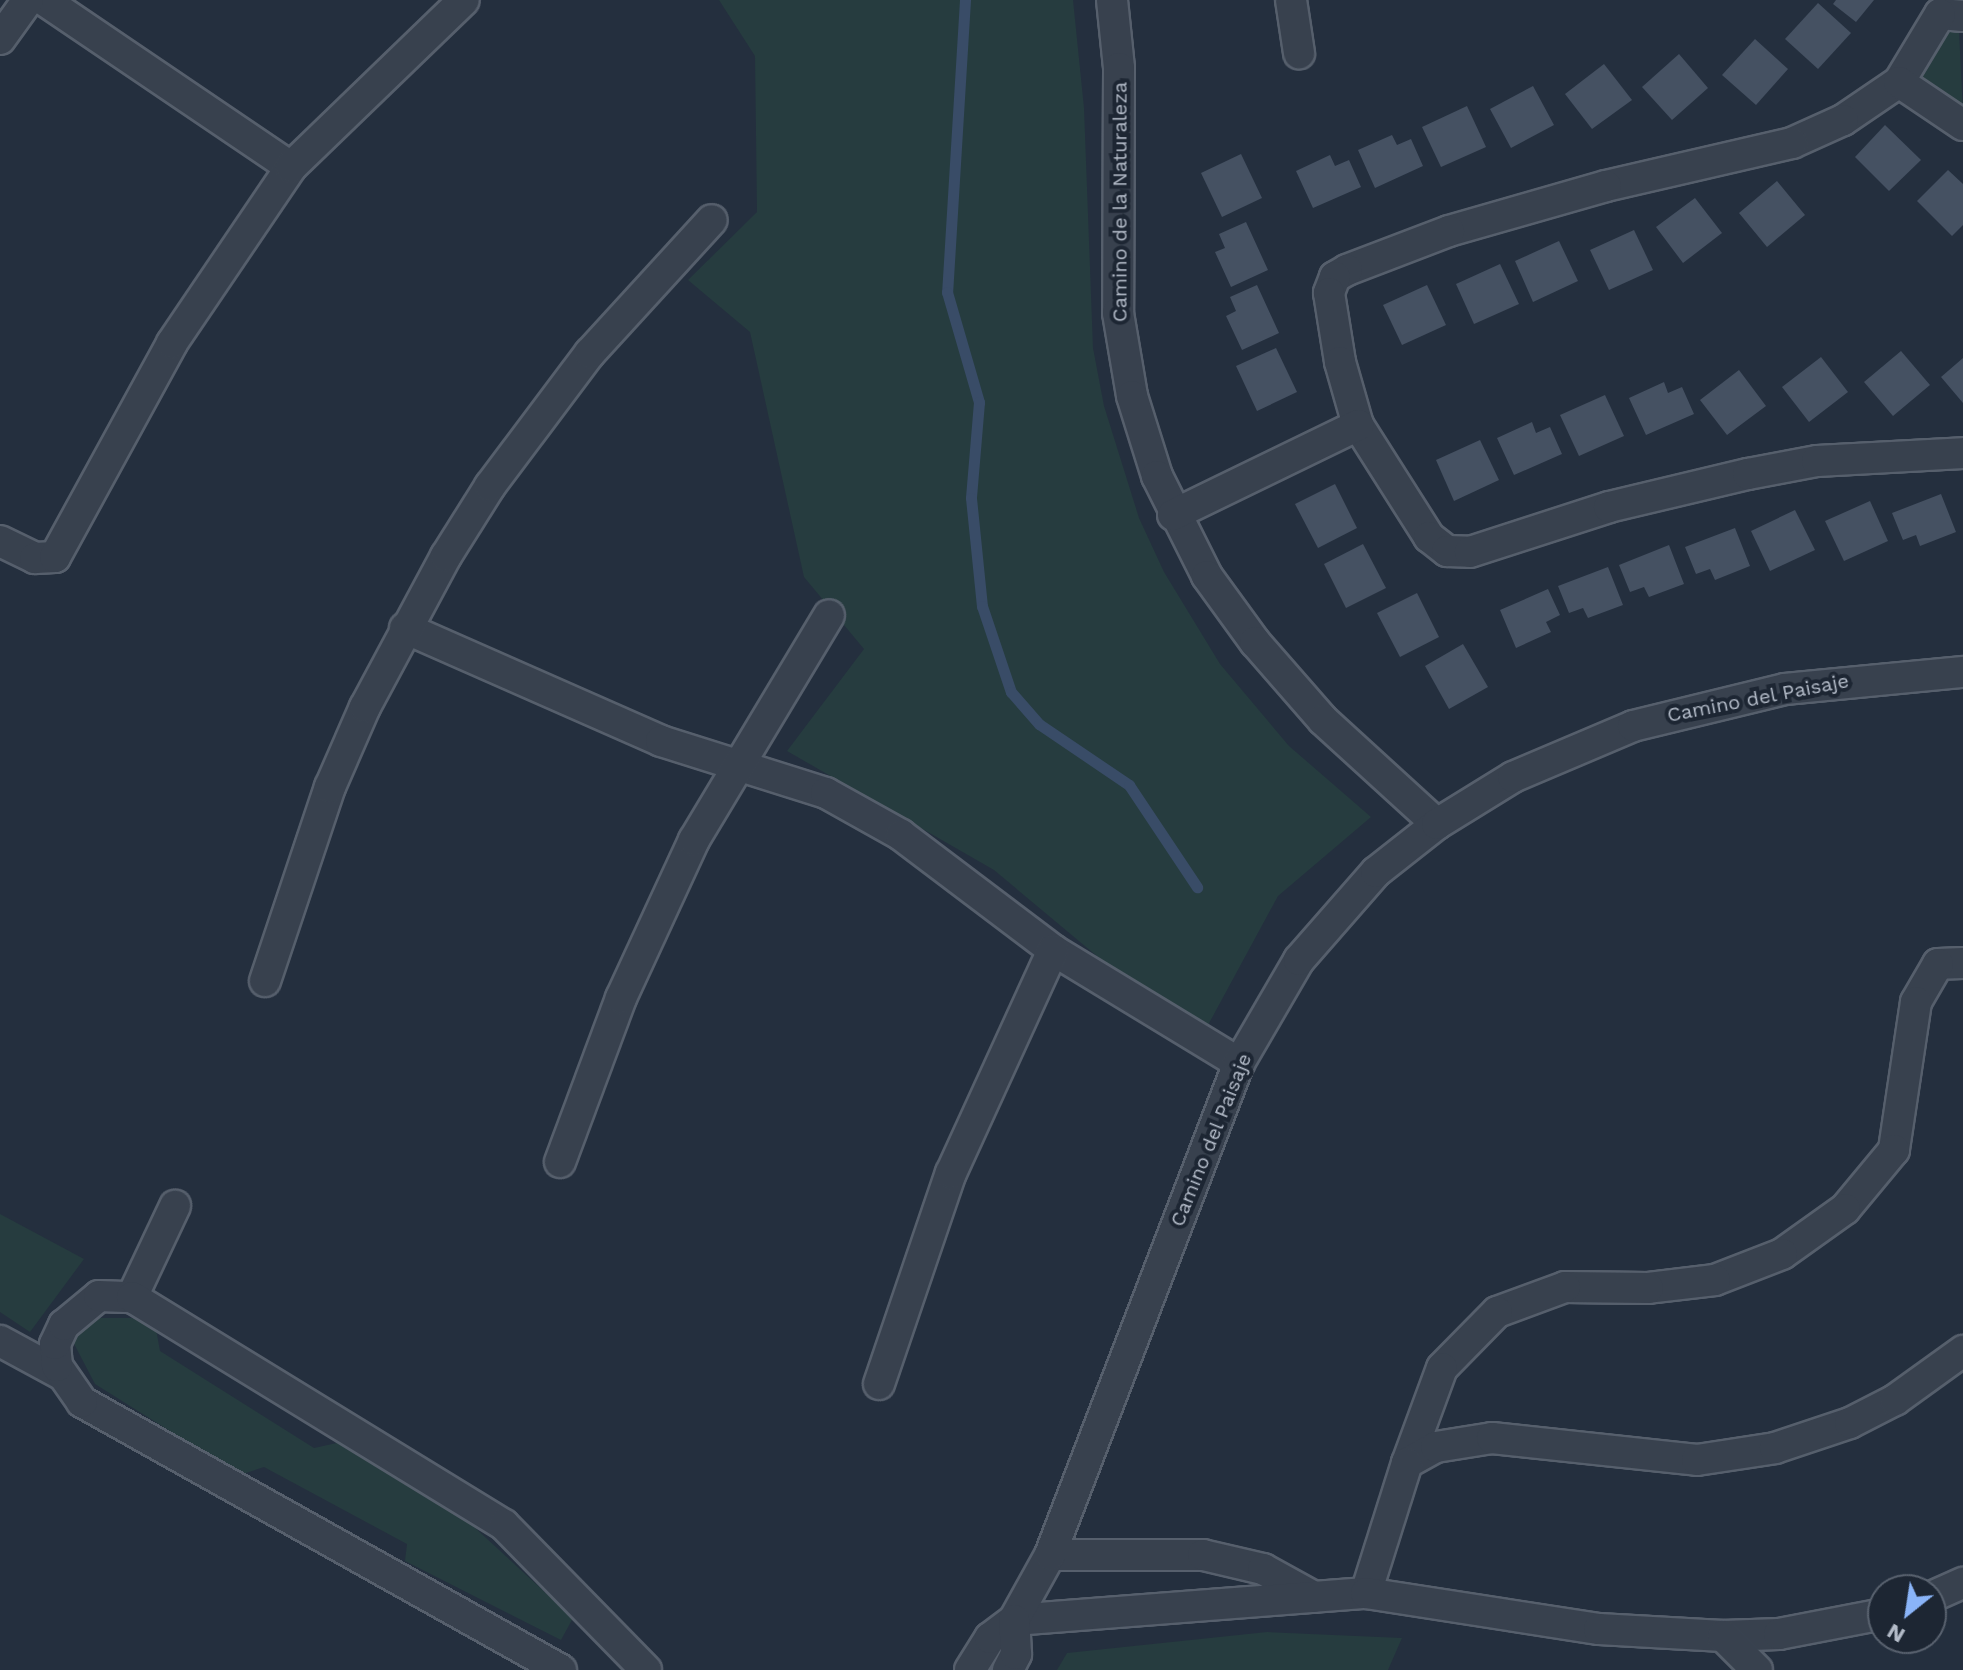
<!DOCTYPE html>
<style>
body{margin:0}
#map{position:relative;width:1963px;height:1670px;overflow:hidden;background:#242f3e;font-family:"Work Sans",sans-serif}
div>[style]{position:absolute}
.green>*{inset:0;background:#263c3f}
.stream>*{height:11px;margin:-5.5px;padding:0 5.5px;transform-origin:5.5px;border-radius:5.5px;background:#394c67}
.building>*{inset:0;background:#455162}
.roads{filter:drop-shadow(2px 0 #565f6c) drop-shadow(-2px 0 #565f6c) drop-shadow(0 2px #565f6c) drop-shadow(0 -2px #565f6c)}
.minor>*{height:30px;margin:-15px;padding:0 15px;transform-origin:15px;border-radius:15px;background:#38414e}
span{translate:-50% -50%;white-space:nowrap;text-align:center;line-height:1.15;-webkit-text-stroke:8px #1d2633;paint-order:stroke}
.street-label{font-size:20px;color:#b4bcc9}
.north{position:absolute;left:1867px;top:1574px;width:80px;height:80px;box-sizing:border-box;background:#1d2633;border:2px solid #59626f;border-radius:50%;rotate:210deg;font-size:22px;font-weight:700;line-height:32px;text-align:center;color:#b4bcc9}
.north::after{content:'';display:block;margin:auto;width:28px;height:36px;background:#8ab4f8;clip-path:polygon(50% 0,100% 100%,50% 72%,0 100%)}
</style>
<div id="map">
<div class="green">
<div style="clip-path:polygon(719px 0,1073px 0,1084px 108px,1093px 348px,1104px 406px,1139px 518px,1164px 572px,1220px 664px,1289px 746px,1371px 817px,1278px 896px,1207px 1027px,1122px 977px,994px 870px,787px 751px,864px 649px,804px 577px,750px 332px,688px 280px,757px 212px,755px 56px)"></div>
<div style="clip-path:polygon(1943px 26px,1959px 31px,1963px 113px,1911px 77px)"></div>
<div style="clip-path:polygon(0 1214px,84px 1259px,30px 1332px,0 1312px)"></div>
<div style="clip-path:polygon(88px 1318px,132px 1318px,156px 1329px,160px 1351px,314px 1448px,337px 1443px,473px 1526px,573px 1618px,561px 1640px,405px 1561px,407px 1544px,264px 1467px,240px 1475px,95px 1384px,71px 1338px)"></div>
<div style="clip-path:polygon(1267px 1632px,1402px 1638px,1388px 1670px,1057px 1670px,1067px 1653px)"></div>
</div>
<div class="stream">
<div style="left:965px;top:0;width:293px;rotate:93.5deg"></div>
<div style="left:947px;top:292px;width:115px;rotate:73.8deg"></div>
<div style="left:979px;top:402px;width:96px;rotate:94.8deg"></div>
<div style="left:971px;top:498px;width:109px;rotate:84.2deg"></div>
<div style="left:982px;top:606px;width:91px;rotate:71.4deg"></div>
<div style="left:1011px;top:692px;width:43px;rotate:48.8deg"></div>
<div style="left:1039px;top:724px;width:109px;rotate:34.1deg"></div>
<div style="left:1129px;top:785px;width:123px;rotate:56.3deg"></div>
</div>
<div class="building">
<div style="clip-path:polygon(1836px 0,1874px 0,1856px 22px,1833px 4px)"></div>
<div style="clip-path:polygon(1818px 3px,1851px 33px,1818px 69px,1785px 39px)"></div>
<div style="clip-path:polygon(1755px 39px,1788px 69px,1756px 105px,1722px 75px)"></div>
<div style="clip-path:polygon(1679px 54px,1708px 88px,1672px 120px,1642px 87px)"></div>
<div style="clip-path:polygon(1604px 64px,1632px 100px,1592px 129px,1565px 94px)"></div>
<div style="clip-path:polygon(1533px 86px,1554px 125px,1511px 148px,1490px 109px)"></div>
<div style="clip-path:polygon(1467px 106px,1486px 147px,1441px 167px,1422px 127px)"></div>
<div style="clip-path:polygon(1885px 125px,1921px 160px,1889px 191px,1855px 157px)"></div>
<div style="clip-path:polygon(1392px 135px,1397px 145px,1411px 139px,1423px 166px,1375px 188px,1358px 150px)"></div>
<div style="clip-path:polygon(1241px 154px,1262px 198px,1222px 217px,1201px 173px)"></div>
<div style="clip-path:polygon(1330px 155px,1335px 166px,1349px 160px,1361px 187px,1313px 208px,1296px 171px)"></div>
<div style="clip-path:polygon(1948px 170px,1963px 184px,1963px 225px,1952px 236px,1917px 201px)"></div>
<div style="clip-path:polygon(1777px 181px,1805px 215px,1767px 247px,1739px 213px)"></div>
<div style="clip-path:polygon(1695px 198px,1722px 233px,1683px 263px,1656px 227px)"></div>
<div style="clip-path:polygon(1246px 222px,1268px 270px,1231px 287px,1215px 252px,1225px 248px,1219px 234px)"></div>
<div style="clip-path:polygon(1634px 230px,1653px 270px,1609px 290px,1590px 250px)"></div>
<div style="clip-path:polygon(1559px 241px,1578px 281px,1533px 302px,1515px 261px)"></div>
<div style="clip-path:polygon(1500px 264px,1519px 304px,1474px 324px,1456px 284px)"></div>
<div style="clip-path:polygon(1257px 285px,1279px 333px,1242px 350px,1226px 316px,1236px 311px,1230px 297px)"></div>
<div style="clip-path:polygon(1427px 285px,1446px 325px,1402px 345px,1383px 305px)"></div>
<div style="clip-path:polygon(1276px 348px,1297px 392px,1257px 411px,1236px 366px)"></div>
<div style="clip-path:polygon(1901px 351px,1930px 385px,1893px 416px,1864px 382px)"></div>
<div style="clip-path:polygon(1821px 357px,1848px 392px,1809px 422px,1782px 387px)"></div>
<div style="clip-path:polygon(1963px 358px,1963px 403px,1941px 377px)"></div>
<div style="clip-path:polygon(1739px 370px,1766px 406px,1727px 435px,1700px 400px)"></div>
<div style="clip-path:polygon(1664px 382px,1668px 393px,1682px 387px,1694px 414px,1646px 435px,1629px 398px)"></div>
<div style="clip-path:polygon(1605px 395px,1624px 436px,1579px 456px,1560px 415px)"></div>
<div style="clip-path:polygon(1532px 422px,1536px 433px,1550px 427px,1562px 454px,1514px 475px,1497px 438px)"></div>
<div style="clip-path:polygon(1480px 440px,1499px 480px,1454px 501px,1436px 460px)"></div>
<div style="clip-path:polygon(1335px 484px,1357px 528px,1318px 548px,1295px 504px)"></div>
<div style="clip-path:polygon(1941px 494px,1956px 532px,1920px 546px,1916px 535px,1903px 540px,1892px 513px)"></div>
<div style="clip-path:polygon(1870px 501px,1888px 541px,1844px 561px,1825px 521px)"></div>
<div style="clip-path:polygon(1795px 510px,1815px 550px,1770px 571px,1751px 531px)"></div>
<div style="clip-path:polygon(1735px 528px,1750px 566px,1715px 580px,1710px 569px,1696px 574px,1685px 547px)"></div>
<div style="clip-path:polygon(1363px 544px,1386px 588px,1346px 608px,1324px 564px)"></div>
<div style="clip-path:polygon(1669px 545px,1684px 584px,1649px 597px,1644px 587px,1630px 592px,1619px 565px)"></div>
<div style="clip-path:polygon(1608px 567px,1623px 605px,1588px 618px,1583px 608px,1569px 613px,1558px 586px)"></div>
<div style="clip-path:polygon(1548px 589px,1560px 615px,1546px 622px,1551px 632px,1516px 648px,1500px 610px)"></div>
<div style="clip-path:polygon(1417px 593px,1439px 637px,1400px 657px,1377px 613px)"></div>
<div style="clip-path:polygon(1463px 644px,1488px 687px,1449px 709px,1425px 666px)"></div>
</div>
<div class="roads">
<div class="minor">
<div style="left:44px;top:0;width:298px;rotate:34.1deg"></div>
<div style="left:1112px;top:0;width:68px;rotate:84.1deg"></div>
<div style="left:1119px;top:68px;width:245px;rotate:90.2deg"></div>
<div style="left:1118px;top:313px;width:84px;rotate:80.4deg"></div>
<div style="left:1132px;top:396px;width:84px;rotate:72.6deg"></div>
<div style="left:1157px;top:476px;width:112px;rotate:63.4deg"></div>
<div style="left:1207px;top:576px;width:82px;rotate:54deg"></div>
<div style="left:1255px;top:642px;width:103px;rotate:48.9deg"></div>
<div style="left:1323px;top:720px;width:154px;rotate:42.4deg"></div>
<div style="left:1291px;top:0;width:54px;rotate:81.4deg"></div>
<div style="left:1963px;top:16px;width:23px;rotate:-175deg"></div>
<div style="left:1940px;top:14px;width:79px;rotate:121.1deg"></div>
<div style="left:1899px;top:82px;width:68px;rotate:145.8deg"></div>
<div style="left:1843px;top:120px;width:56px;rotate:155.7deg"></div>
<div style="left:1792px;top:143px;width:191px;rotate:167deg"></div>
<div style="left:1606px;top:186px;width:163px;rotate:164deg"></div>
<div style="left:1449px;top:231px;width:109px;rotate:159.1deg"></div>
<div style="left:1347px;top:270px;width:14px;rotate:150deg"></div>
<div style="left:1335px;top:277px;width:17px;rotate:111deg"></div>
<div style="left:1329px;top:293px;width:70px;rotate:80.9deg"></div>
<div style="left:1340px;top:362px;width:66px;rotate:74.1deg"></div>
<div style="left:1358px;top:425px;width:133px;rotate:57.6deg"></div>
<div style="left:1429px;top:537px;width:23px;rotate:38deg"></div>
<div style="left:1447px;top:551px;width:23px;rotate:2deg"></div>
<div style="left:1470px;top:552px;width:146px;rotate:-17.9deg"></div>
<div style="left:1609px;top:507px;width:143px;rotate:-13.4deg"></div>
<div style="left:1748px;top:474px;width:70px;rotate:-10.7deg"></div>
<div style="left:1817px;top:461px;width:146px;rotate:-3.1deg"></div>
<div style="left:0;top:39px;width:48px;rotate:-54.3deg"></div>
<div style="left:1899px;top:82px;width:77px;rotate:33.9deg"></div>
<div style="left:1173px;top:515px;width:206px;rotate:-25.9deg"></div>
<div style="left:0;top:541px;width:39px;rotate:26deg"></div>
<div style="left:35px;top:558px;width:20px;rotate:-3deg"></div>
<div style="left:55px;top:557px;width:244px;rotate:-61.3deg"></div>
<div style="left:172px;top:343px;width:212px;rotate:-55.9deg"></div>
<div style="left:291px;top:167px;width:240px;rotate:-44deg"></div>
<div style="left:405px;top:628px;width:280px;rotate:23.8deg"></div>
<div style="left:661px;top:741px;width:173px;rotate:17.5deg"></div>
<div style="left:826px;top:793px;width:86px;rotate:29.2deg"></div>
<div style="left:901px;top:835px;width:191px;rotate:37.1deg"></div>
<div style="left:1053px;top:950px;width:218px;rotate:31.3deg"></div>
<div style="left:1963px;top:963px;width:25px;rotate:178deg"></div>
<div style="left:1938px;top:964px;width:44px;rotate:120.1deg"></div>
<div style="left:1916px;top:1002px;width:150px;rotate:98.5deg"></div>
<div style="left:1894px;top:1150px;width:77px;rotate:129.7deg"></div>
<div style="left:1845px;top:1209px;width:77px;rotate:144.5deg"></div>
<div style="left:1782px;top:1254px;width:72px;rotate:158.8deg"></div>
<div style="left:1715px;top:1280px;width:67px;rotate:173.2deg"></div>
<div style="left:1648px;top:1288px;width:83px;rotate:-179.3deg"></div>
<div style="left:1565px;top:1287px;width:72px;rotate:159.8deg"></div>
<div style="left:1497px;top:1312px;width:78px;rotate:134.5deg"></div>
<div style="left:1442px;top:1368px;width:101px;rotate:110.2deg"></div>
<div style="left:1407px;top:1463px;width:33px;rotate:-29deg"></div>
<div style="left:1436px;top:1447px;width:57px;rotate:-9.1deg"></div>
<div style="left:1492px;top:1438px;width:206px;rotate:6.1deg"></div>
<div style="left:1697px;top:1460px;width:79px;rotate:-8.7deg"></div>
<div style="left:1775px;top:1448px;width:79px;rotate:-18.4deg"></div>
<div style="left:1850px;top:1423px;width:51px;rotate:-27.1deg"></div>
<div style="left:1895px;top:1400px;width:84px;rotate:-35.8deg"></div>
<div style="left:265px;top:981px;width:205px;rotate:-71.5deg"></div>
<div style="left:330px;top:787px;width:87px;rotate:-66.4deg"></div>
<div style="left:365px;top:707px;width:171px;rotate:-61.8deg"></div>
<div style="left:446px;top:556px;width:83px;rotate:-57.8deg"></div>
<div style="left:490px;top:486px;width:166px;rotate:-53.1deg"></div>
<div style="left:590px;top:353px;width:180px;rotate:-47.5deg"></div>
<div style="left:560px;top:1162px;width:175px;rotate:-69.6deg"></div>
<div style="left:621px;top:998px;width:174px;rotate:-65.2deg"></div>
<div style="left:694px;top:840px;width:262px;rotate:-59deg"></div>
<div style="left:132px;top:1297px;width:101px;rotate:-64.7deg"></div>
<div style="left:0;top:1341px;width:69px;rotate:28.4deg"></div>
<div style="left:879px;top:1384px;width:223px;rotate:-71.2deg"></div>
<div style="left:951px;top:1173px;width:245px;rotate:-65.4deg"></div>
<div style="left:1050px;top:1555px;width:153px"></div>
<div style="left:1203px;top:1555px;width:62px;rotate:13.1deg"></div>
<div style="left:1263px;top:1569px;width:58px;rotate:28.8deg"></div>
<div style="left:1366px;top:1593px;width:136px;rotate:-72.5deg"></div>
<div style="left:1931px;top:1597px;width:35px;rotate:-24deg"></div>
<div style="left:1014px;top:1620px;width:353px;rotate:-4.4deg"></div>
<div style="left:1366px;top:1593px;width:236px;rotate:8.8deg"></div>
<div style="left:1599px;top:1629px;width:124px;rotate:3.2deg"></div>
<div style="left:1723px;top:1636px;width:56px;rotate:-2deg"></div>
<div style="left:1779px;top:1634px;width:106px;rotate:-10.9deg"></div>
<div style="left:1723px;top:1636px;width:48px;rotate:45deg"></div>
<div style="left:561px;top:1670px;width:549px;rotate:-150.77deg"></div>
<div style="left:82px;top:1402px;width:44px;rotate:-124.8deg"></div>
<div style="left:57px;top:1366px;width:22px;rotate:-95deg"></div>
<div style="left:55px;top:1344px;width:21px;rotate:-65deg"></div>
<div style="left:64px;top:1325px;width:45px;rotate:-39.6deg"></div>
<div style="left:99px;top:1296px;width:33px;rotate:2deg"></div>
<div style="left:132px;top:1297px;width:436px;rotate:31.5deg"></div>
<div style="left:504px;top:1525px;width:203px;rotate:45.6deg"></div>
<div style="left:970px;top:1670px;width:38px;rotate:-58deg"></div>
<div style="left:990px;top:1638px;width:30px;rotate:-37deg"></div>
<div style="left:1014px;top:1620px;width:74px;rotate:-61deg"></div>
<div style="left:1050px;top:1555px;width:527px;rotate:-68.99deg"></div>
<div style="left:1239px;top:1063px;width:119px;rotate:-59.8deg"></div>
<div style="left:1299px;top:960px;width:117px;rotate:-48.8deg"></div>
<div style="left:1376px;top:872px;width:78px;rotate:-38.2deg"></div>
<div style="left:1437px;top:824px;width:89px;rotate:-31.7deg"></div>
<div style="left:1513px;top:777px;width:130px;rotate:-23deg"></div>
<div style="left:1633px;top:726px;width:156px;rotate:-13.7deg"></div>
<div style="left:1785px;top:689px;width:179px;rotate:-5.5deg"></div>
<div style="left:1008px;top:1670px;width:18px;rotate:-63deg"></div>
<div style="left:1016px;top:1654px;width:34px;rotate:-93deg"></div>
</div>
</div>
<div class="street-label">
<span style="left:1120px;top:202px;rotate:-90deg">Camino de la Naturaleza</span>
<span style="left:1758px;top:698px;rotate:-11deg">Camino del Paisaje</span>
<span style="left:1211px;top:1140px;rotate:-68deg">Camino del Paisaje</span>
</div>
<div class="north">N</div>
</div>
